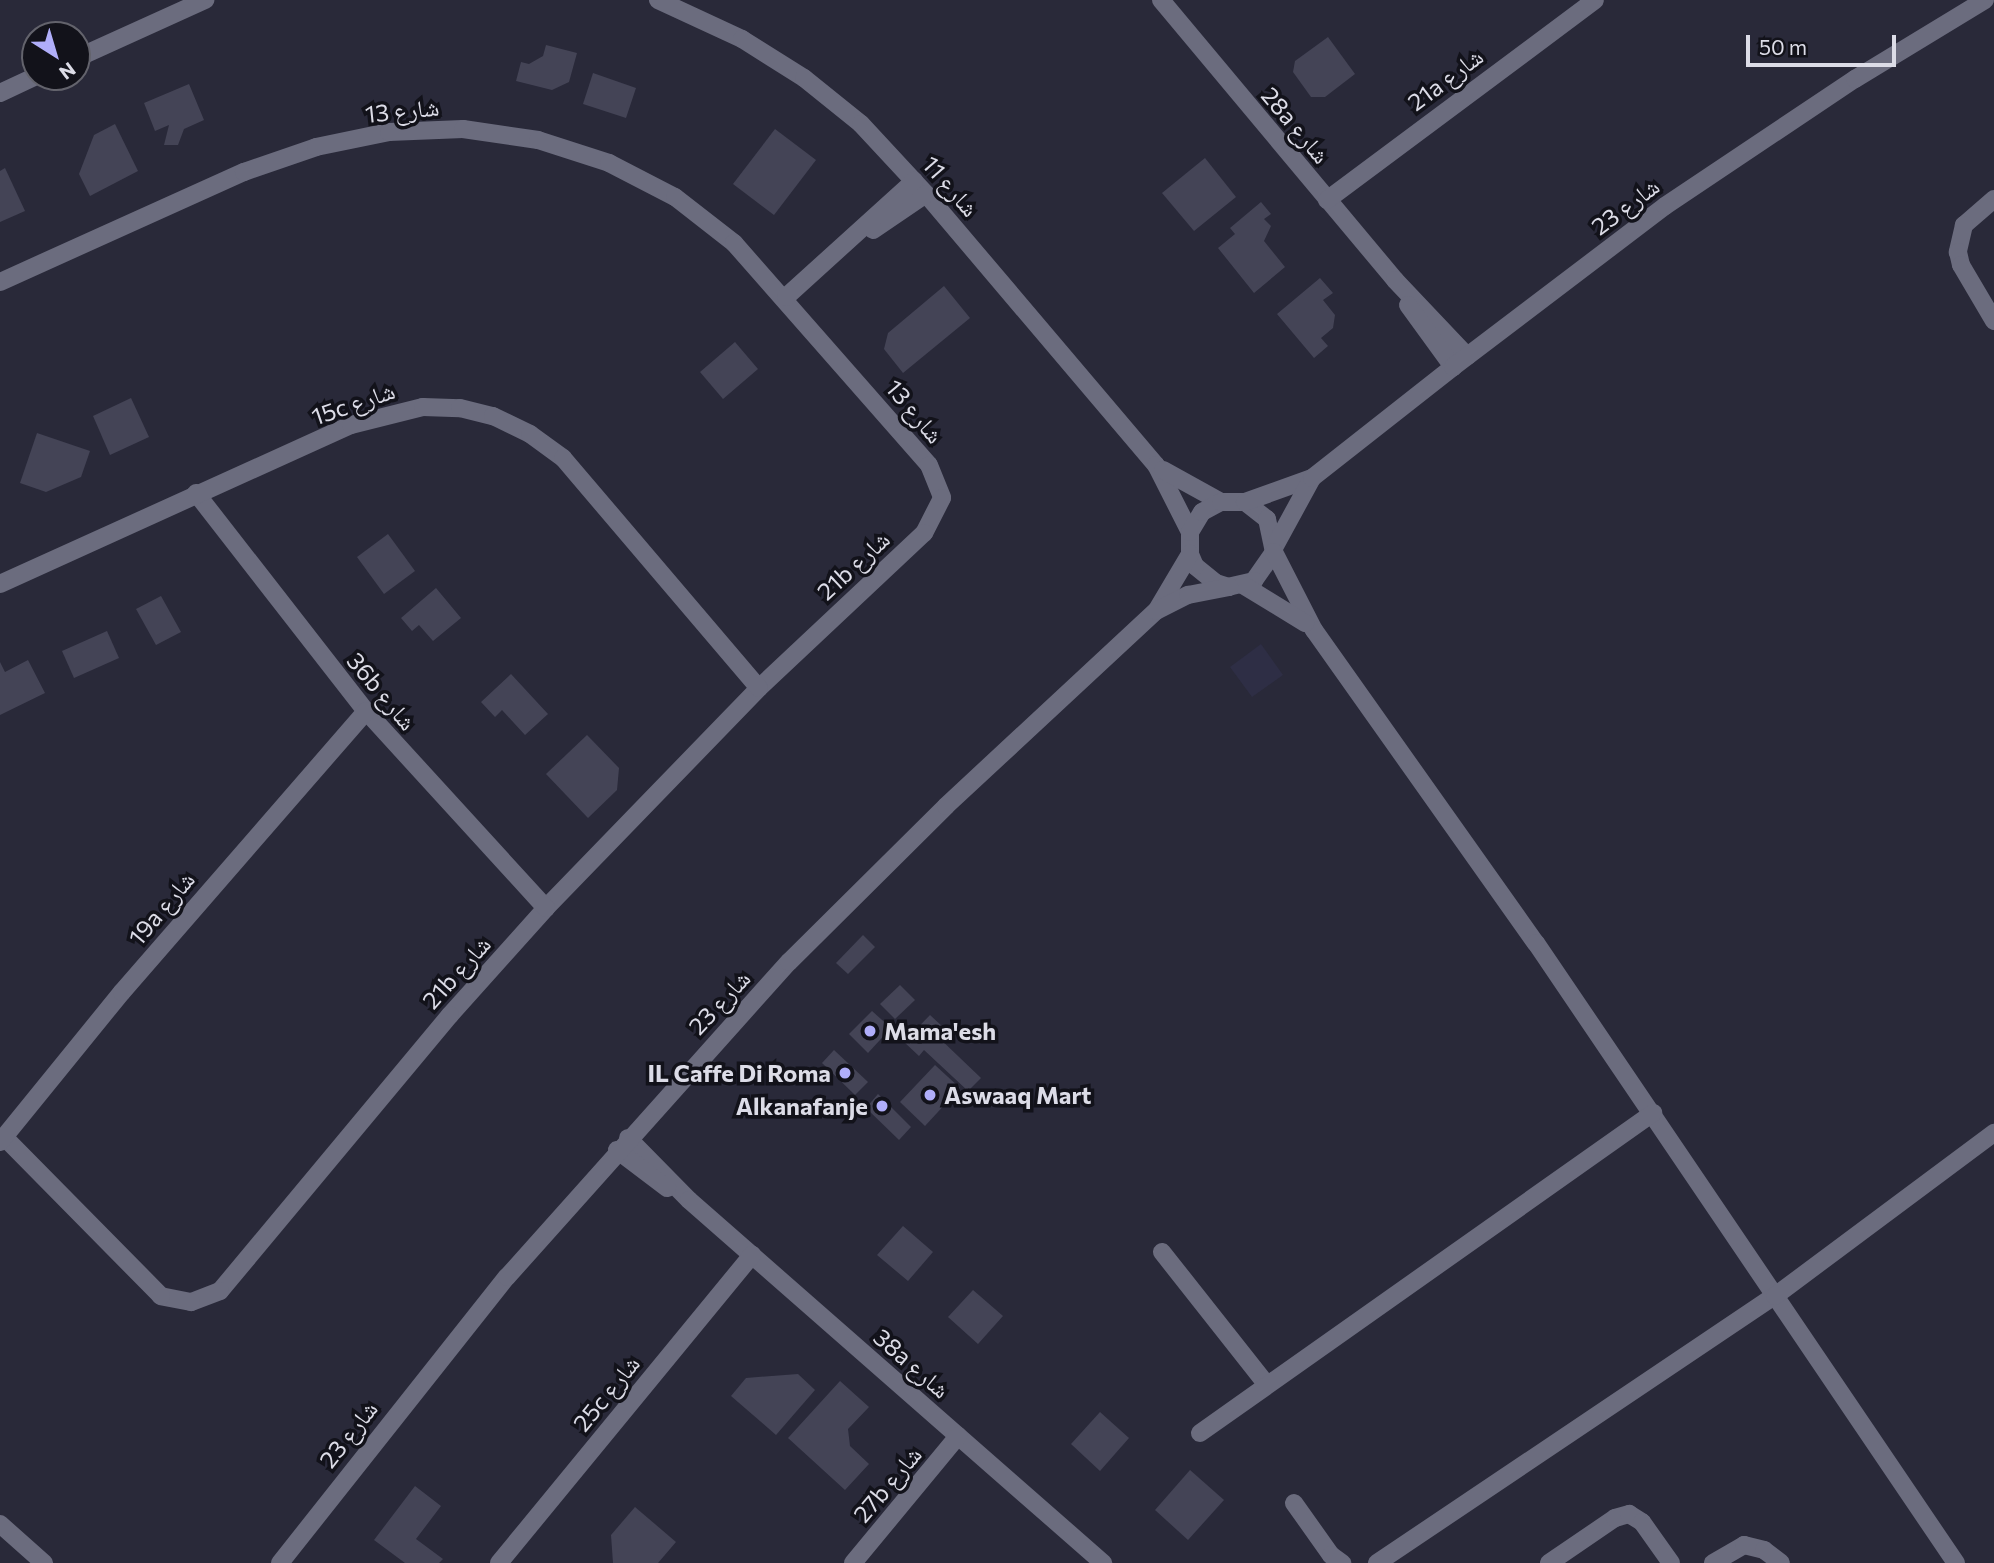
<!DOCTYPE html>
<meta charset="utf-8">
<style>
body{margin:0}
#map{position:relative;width:1994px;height:1563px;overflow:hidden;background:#292939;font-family:Commissioner,"Noto Naskh Arabic",sans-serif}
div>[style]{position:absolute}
.built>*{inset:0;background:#2e2e45}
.building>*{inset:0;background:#444456}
.minor>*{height:18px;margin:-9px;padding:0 9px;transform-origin:9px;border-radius:9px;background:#6b6c7e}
.dots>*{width:19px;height:19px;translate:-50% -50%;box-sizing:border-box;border:4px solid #12121a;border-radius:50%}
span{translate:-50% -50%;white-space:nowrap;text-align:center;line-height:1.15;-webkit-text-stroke:7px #12121a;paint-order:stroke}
.street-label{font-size:24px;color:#dcdce7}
.poi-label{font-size:24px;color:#dcdce7;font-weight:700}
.left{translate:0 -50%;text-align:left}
.right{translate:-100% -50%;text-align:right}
.north{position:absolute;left:21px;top:21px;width:70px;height:70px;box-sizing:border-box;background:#12121a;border:2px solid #63636c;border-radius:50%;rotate:143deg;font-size:19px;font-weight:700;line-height:28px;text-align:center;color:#dcdce7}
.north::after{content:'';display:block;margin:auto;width:24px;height:32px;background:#b0aefa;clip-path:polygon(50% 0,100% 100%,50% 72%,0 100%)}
.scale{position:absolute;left:1746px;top:35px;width:150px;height:32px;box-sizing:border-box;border:4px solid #dcdce7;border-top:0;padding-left:9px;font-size:21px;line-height:24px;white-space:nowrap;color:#dcdce7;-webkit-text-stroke:5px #12121a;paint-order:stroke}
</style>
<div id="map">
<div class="built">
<div style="clip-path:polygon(1261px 644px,1283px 675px,1252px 697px,1230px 667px)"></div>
</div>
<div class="building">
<div style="clip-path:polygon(1328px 37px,1355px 74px,1325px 97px,1311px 97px,1293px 72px,1295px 61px)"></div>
<div style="clip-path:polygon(546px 45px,577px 53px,569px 82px,552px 90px,516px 81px,521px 62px,529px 64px,543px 56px)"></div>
<div style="clip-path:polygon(593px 73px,636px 88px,626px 118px,583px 104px)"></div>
<div style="clip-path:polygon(189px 84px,204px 120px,184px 129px,178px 145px,164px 145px,169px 125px,155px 131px,144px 103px)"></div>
<div style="clip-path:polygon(115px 124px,138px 171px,90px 196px,79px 174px,94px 135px)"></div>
<div style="clip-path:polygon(775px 129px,816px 160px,774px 215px,733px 184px)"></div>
<div style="clip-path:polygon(1205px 158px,1236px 197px,1194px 231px,1162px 193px)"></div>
<div style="clip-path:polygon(5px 168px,25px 211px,0 222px,0 171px)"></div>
<div style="clip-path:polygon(1261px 202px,1271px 214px,1264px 219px,1271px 226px,1264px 241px,1285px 267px,1254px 293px,1218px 248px,1235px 234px,1230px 228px)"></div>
<div style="clip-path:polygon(1320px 278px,1333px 293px,1323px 300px,1335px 315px,1333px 328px,1321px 338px,1328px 346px,1314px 358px,1277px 314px)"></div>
<div style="clip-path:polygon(944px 286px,970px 318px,903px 373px,884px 349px,888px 333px)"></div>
<div style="clip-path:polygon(735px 342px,758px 369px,723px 399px,700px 372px)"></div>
<div style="clip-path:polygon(131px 398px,149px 437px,110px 455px,93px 416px)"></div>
<div style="clip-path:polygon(37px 433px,90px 451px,81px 477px,46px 492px,20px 483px)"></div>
<div style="clip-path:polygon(388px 534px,415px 571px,384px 594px,357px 557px)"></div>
<div style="clip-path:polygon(436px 588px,461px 618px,433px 641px,419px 625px,412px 631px,401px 618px)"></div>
<div style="clip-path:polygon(161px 596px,181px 632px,156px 645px,136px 609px)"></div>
<div style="clip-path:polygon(107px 631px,119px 658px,74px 678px,62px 651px)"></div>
<div style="clip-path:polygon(28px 660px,45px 693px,0 715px,0 662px,5px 672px)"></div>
<div style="clip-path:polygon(511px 674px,548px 714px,525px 735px,502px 710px,495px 717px,481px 702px)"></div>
<div style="clip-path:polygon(587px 735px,619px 768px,617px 790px,588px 818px,546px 774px)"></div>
<div style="clip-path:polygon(863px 935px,875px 947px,848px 974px,836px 963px)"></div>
<div style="clip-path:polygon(900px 985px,915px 1000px,895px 1019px,880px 1004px)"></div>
<div style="clip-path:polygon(872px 1011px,891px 1028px,868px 1053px,849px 1034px)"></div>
<div style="clip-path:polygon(930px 1015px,943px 1027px,936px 1035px,981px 1078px,968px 1091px,924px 1050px,919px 1056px,904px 1042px)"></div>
<div style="clip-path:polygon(834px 1050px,868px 1082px,855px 1095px,822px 1063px)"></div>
<div style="clip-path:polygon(935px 1065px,960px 1088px,925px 1126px,900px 1102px)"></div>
<div style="clip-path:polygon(878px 1094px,911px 1127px,899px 1140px,866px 1108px)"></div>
<div style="clip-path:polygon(903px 1226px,933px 1252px,908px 1281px,877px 1255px)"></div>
<div style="clip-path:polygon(973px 1290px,1003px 1316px,978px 1344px,948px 1317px)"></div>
<div style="clip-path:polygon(798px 1374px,815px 1390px,776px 1435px,731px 1396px,746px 1378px)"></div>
<div style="clip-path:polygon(840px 1381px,869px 1407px,848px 1429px,850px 1446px,869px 1464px,845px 1490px,788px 1438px)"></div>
<div style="clip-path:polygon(1100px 1412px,1129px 1438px,1100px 1471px,1071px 1444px)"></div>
<div style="clip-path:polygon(1190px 1470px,1224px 1500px,1188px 1540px,1155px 1510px)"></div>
<div style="clip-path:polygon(415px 1486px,441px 1506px,416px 1539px,443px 1559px,439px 1563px,405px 1563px,374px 1540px)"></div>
<div style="clip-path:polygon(635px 1507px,676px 1542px,658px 1563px,613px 1563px,611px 1535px)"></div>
</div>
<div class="minor">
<div style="left:658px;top:0;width:93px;rotate:24.9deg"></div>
<div style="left:742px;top:39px;width:73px;rotate:32.2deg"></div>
<div style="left:804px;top:78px;width:73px;rotate:38.9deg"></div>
<div style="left:861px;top:124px;width:96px;rotate:47.1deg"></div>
<div style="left:926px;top:194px;width:355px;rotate:49.7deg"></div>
<div style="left:1156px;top:465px;width:75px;rotate:63.1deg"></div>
<div style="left:1161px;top:0;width:365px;rotate:50.1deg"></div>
<div style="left:1395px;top:280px;width:105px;rotate:46.5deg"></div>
<div style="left:77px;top:58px;width:141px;rotate:-24.4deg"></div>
<div style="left:0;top:93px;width:38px;rotate:-25deg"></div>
<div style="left:1994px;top:199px;width:40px;rotate:139deg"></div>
<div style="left:1964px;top:225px;width:28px;rotate:103deg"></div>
<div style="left:1958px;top:252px;width:13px;rotate:77deg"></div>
<div style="left:1961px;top:265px;width:65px;rotate:59.5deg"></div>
<div style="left:1327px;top:200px;width:334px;rotate:-36.7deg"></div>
<div style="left:873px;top:230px;width:64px;rotate:-34.2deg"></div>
<div style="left:0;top:282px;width:268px;rotate:-24.3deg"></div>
<div style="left:244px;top:172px;width:76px;rotate:-19.1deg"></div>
<div style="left:316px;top:147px;width:75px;rotate:-11.6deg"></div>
<div style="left:389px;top:132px;width:74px;rotate:-2.3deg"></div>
<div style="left:463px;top:129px;width:76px;rotate:8.3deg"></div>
<div style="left:538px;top:140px;width:75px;rotate:17.9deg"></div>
<div style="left:609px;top:163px;width:74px;rotate:27.3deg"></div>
<div style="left:675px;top:197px;width:75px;rotate:37.9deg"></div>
<div style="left:734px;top:243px;width:295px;rotate:48.7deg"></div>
<div style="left:929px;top:465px;width:35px;rotate:68deg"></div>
<div style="left:942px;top:498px;width:39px;rotate:117deg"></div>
<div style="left:924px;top:533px;width:226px;rotate:136.8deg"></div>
<div style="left:759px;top:688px;width:306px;rotate:134.1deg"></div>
<div style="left:546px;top:908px;width:144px;rotate:131.9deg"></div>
<div style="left:450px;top:1015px;width:359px;rotate:129.8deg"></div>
<div style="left:220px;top:1291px;width:31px;rotate:159deg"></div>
<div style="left:191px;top:1302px;width:31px;rotate:-169deg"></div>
<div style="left:161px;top:1296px;width:223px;rotate:-134.6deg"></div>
<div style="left:786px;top:297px;width:173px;rotate:-42.2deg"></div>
<div style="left:1408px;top:305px;width:77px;rotate:54deg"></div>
<div style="left:1163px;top:470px;width:66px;rotate:28.9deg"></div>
<div style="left:196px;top:493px;width:276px;rotate:52.1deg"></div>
<div style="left:366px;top:711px;width:267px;rotate:47.6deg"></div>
<div style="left:1245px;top:502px;width:28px;rotate:38deg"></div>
<div style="left:1267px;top:519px;width:34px;rotate:78deg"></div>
<div style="left:1274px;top:552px;width:35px;rotate:125deg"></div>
<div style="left:1254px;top:581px;width:26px;rotate:167deg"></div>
<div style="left:1229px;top:587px;width:14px;rotate:-163deg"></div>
<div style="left:1216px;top:583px;width:27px;rotate:-141deg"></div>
<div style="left:1195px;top:566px;width:13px;rotate:-113deg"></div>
<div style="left:1190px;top:554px;width:22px;rotate:-90deg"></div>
<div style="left:1190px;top:532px;width:23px;rotate:-59deg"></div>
<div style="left:1202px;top:512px;width:21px;rotate:-28deg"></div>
<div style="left:1221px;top:502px;width:24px"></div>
<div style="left:1245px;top:502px;width:71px;rotate:-19.7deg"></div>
<div style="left:1275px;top:546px;width:77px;rotate:-61.4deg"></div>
<div style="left:1312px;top:478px;width:179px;rotate:-38.2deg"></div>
<div style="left:1453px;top:367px;width:266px;rotate:-37.2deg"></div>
<div style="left:1665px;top:206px;width:229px;rotate:-33.8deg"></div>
<div style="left:1855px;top:79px;width:152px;rotate:-31.3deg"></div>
<div style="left:1274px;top:552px;width:88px;rotate:62.9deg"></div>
<div style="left:1314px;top:630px;width:384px;rotate:54.7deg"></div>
<div style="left:1536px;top:943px;width:749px;rotate:55.89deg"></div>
<div style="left:0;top:584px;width:385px;rotate:-24.4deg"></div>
<div style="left:351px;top:425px;width:74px;rotate:-14deg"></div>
<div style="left:423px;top:407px;width:37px;rotate:2deg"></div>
<div style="left:460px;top:408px;width:34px;rotate:14deg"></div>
<div style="left:493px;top:416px;width:41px;rotate:25.9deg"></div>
<div style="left:530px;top:434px;width:41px;rotate:36deg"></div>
<div style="left:563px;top:458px;width:302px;rotate:49.6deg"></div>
<div style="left:1243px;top:585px;width:73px;rotate:31.5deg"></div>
<div style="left:1158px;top:608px;width:63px;rotate:-59.3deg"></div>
<div style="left:628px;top:1138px;width:87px;rotate:45.5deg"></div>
<div style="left:689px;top:1200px;width:551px;rotate:41.24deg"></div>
<div style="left:0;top:1142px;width:193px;rotate:-50.9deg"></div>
<div style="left:122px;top:992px;width:372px;rotate:-49deg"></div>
<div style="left:617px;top:1150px;width:63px;rotate:37.2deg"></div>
<div style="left:1162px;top:1252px;width:169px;rotate:51.7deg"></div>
<div style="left:1200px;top:1433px;width:555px;rotate:-35.24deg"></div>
<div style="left:1294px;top:1503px;width:64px;rotate:54.6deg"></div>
<div style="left:1331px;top:1555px;width:14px;rotate:36deg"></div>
<div style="left:0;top:1524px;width:59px;rotate:41.6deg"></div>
<div style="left:280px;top:1563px;width:365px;rotate:-51.6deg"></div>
<div style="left:507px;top:1277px;width:423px;rotate:-48.2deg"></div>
<div style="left:789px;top:962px;width:221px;rotate:-44.8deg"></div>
<div style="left:946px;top:806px;width:287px;rotate:-42.9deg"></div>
<div style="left:1156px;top:611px;width:36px;rotate:-27deg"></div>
<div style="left:1188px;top:595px;width:42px;rotate:-11deg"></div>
<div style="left:499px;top:1563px;width:399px;rotate:-50.6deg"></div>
<div style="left:853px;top:1563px;width:165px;rotate:-50.4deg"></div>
<div style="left:1377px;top:1563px;width:479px;rotate:-33.9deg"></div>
<div style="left:1775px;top:1296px;width:273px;rotate:-36.7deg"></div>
<div style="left:1549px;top:1563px;width:80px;rotate:-34.3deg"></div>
<div style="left:1615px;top:1518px;width:15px;rotate:-16deg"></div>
<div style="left:1629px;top:1514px;width:15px;rotate:32deg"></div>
<div style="left:1642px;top:1522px;width:50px;rotate:54.7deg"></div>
<div style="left:1713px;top:1563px;width:36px;rotate:-30deg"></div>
<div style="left:1744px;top:1545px;width:21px;rotate:14deg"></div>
<div style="left:1764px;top:1550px;width:21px;rotate:37deg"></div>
</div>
<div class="dots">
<div style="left:870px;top:1031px;background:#b0aefa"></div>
<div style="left:845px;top:1073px;background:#b0aefa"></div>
<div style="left:930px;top:1095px;background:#b0aefa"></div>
<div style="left:882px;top:1106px;background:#b0aefa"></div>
</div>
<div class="street-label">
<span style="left:1445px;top:79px;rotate:-37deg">21a شارع</span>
<span style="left:402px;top:110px;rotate:-6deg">شارع 13</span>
<span style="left:1296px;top:125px;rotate:50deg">28a شارع</span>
<span style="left:951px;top:186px;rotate:49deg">شارع 11</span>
<span style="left:1625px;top:206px;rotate:-37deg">شارع 23</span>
<span style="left:353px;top:403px;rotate:-19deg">15c شارع</span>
<span style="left:915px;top:411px;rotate:50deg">شارع 13</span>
<span style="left:853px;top:565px;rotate:-43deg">21b شارع</span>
<span style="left:382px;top:691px;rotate:50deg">36b شارع</span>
<span style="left:161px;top:908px;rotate:-50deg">19a شارع</span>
<span style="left:456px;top:972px;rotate:-48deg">21b شارع</span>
<span style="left:719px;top:1002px;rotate:-47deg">شارع 23</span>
<span style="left:912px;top:1363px;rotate:41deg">38a شارع</span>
<span style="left:606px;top:1393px;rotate:-51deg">25c شارع</span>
<span style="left:348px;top:1434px;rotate:-52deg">شارع 23</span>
<span style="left:887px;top:1484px;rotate:-50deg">27b شارع</span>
</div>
<div class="poi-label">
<span class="left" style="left:884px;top:1031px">Mama'esh</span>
<span class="right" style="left:831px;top:1073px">IL Caffe Di Roma</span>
<span class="left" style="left:944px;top:1095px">Aswaaq Mart</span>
<span class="right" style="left:868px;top:1106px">Alkanafanje</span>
</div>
<div class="north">N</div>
<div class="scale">50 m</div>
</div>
